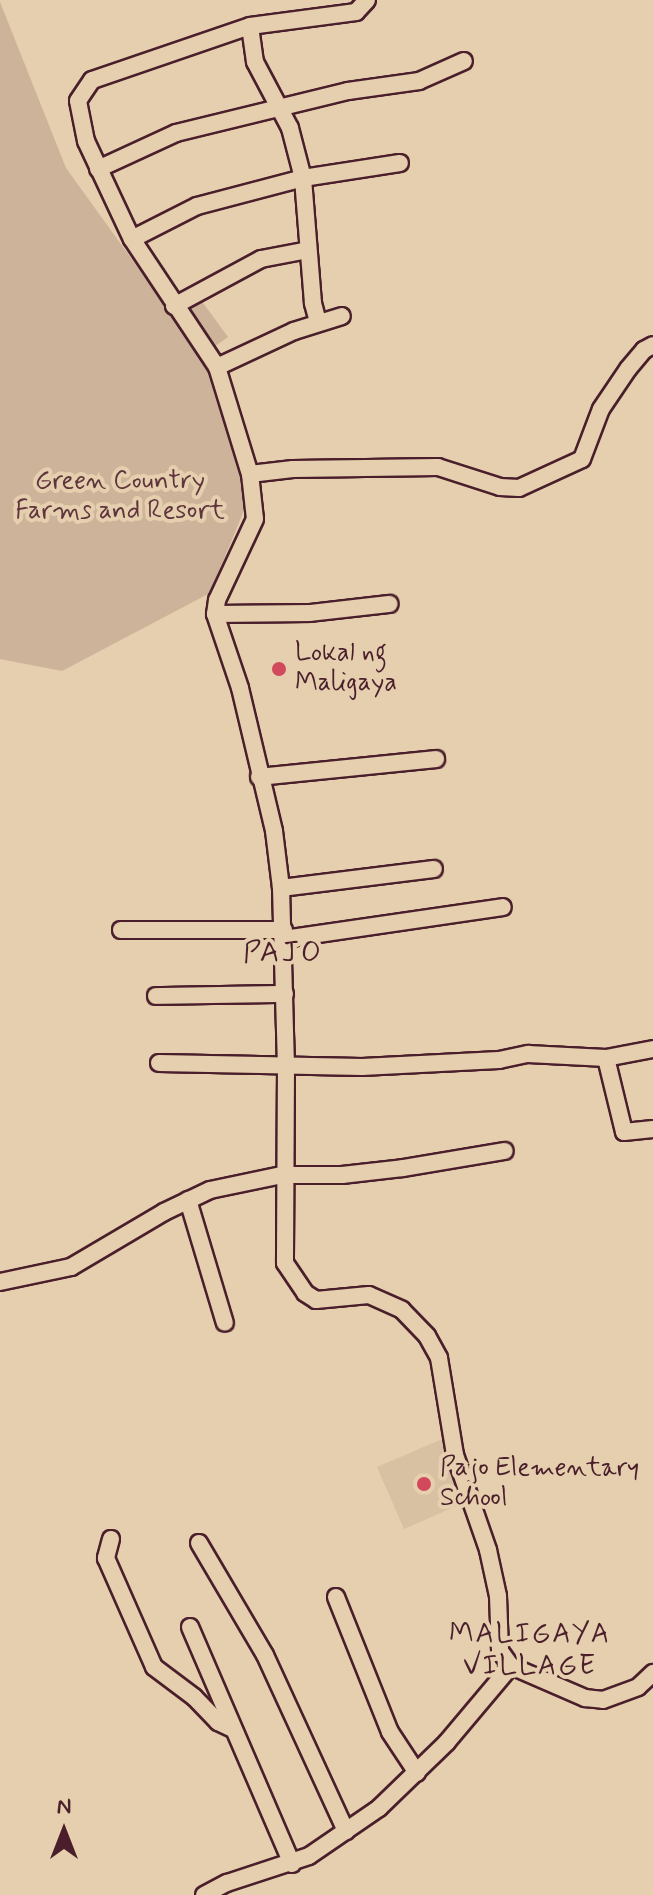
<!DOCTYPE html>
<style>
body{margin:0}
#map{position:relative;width:653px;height:1895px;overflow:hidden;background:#e5cfae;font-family:Mynerve,sans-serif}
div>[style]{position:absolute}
.built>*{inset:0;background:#d8c0a3}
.green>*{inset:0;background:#ccb399}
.roads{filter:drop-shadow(2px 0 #4a1f2b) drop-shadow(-2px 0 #4a1f2b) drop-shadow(0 2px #4a1f2b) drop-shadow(0 -2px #4a1f2b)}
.minor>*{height:16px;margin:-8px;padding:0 8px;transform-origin:8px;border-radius:8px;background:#e5cfae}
.dots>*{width:22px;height:22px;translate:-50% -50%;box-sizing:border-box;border:4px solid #e5cfae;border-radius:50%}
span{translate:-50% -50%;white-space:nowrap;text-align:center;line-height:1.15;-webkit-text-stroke:8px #e5cfae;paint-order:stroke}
.park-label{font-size:26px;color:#5e353c}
.poi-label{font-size:26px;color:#4a1f2b}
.left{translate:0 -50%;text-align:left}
.neighbourhood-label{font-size:28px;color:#4a1f2b;letter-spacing:2px}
.quarter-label{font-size:30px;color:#4a1f2b;letter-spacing:2px}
.north{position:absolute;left:24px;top:1791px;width:80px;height:80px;-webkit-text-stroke:6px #e5cfae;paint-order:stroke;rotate:0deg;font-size:22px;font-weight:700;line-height:32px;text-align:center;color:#4a1f2b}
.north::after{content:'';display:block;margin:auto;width:28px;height:36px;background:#4a1f2b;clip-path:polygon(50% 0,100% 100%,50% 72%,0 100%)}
</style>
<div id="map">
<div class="built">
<div style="clip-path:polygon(447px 1437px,468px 1501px,404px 1529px,377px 1467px)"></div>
</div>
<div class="green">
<div style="clip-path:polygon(0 2px,66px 168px,211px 369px,247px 503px,210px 593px,62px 671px,0 659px)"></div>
<div style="clip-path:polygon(198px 296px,228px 337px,207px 352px,177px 310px)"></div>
</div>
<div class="roads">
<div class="minor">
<div style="left:250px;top:26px;width:167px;rotate:161.1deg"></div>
<div style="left:92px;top:80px;width:25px;rotate:124deg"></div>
<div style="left:78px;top:101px;width:41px;rotate:78.7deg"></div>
<div style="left:86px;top:141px;width:108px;rotate:64.9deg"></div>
<div style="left:132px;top:239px;width:154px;rotate:56.4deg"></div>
<div style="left:217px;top:367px;width:112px;rotate:72.9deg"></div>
<div style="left:250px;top:474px;width:45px;rotate:83.7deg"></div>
<div style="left:255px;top:519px;width:89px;rotate:115.1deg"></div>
<div style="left:217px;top:600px;width:14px;rotate:98deg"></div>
<div style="left:215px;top:614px;width:78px;rotate:71.3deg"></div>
<div style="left:240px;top:688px;width:147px;rotate:76.6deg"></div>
<div style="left:274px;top:831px;width:57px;rotate:83deg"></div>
<div style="left:281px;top:888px;width:178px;rotate:88.4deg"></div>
<div style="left:286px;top:1066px;width:197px;rotate:90.3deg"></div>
<div style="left:285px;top:1263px;width:36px;rotate:56deg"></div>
<div style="left:305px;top:1293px;width:13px;rotate:32deg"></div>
<div style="left:316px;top:1300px;width:53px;rotate:-5.4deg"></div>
<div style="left:369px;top:1295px;width:36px;rotate:24deg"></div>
<div style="left:402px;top:1310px;width:36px;rotate:46deg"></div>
<div style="left:427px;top:1336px;width:25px;rotate:61deg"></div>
<div style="left:439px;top:1358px;width:98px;rotate:80.6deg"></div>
<div style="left:455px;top:1455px;width:101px;rotate:70.8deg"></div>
<div style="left:488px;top:1550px;width:47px;rotate:77.7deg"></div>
<div style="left:498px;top:1596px;width:55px;rotate:87.9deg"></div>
<div style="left:500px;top:1651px;width:19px;rotate:54deg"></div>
<div style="left:511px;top:1666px;width:81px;rotate:23.4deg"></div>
<div style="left:585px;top:1698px;width:18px;rotate:6deg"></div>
<div style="left:603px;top:1700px;width:37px;rotate:-20deg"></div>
<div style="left:638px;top:1687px;width:21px;rotate:-43deg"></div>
<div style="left:98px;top:169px;width:86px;rotate:-24.8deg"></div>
<div style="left:176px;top:133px;width:177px;rotate:-13.7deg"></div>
<div style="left:348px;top:91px;width:72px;rotate:-8deg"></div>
<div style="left:419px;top:81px;width:49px;rotate:-24deg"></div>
<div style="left:132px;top:239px;width:73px;rotate:-26.9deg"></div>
<div style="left:197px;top:206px;width:110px;rotate:-14.8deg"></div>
<div style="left:303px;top:178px;width:98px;rotate:-8.8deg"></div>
<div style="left:174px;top:306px;width:99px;rotate:-28.4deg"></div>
<div style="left:261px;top:259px;width:48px;rotate:-10.8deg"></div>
<div style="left:318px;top:322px;width:20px;rotate:-105deg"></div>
<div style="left:313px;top:303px;width:125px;rotate:-94.6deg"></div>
<div style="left:303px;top:178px;width:52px;rotate:-104.6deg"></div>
<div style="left:290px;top:128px;width:75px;rotate:-117.9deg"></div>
<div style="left:255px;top:62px;width:36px;rotate:-98deg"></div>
<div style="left:250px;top:26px;width:107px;rotate:-7.5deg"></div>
<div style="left:356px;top:12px;width:16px;rotate:-47deg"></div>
<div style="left:217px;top:367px;width:85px;rotate:-25.1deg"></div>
<div style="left:294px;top:331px;width:50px;rotate:-17.4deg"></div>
<div style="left:250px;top:474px;width:43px;rotate:-6.6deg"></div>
<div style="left:293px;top:469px;width:145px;rotate:-0.8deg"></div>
<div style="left:438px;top:467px;width:65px;rotate:17.9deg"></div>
<div style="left:500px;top:487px;width:19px;rotate:3deg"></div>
<div style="left:519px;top:488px;width:69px;rotate:-24.7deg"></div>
<div style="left:582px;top:459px;width:53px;rotate:-69.2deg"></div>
<div style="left:601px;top:409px;width:48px;rotate:-56deg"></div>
<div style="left:628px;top:369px;width:25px;rotate:-50deg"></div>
<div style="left:644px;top:350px;width:10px;rotate:-29deg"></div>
<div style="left:215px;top:614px;width:95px;rotate:-0.6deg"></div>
<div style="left:310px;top:613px;width:80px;rotate:-6.5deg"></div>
<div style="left:259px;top:777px;width:178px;rotate:-5.8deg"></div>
<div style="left:281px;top:888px;width:154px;rotate:-7.1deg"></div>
<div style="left:121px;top:930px;width:163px"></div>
<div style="left:284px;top:939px;width:221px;rotate:-8.3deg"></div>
<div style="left:156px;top:996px;width:129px;rotate:-0.9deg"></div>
<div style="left:606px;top:1058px;width:76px;rotate:76.3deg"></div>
<div style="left:624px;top:1132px;width:29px;rotate:-6deg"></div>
<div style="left:159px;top:1063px;width:203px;rotate:1.1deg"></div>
<div style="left:362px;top:1067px;width:137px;rotate:-2.9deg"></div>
<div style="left:499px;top:1060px;width:30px;rotate:-12deg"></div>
<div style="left:528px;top:1054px;width:78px;rotate:2.9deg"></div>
<div style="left:606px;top:1058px;width:48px;rotate:-10.8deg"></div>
<div style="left:188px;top:1200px;width:128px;rotate:73.3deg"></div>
<div style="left:0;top:1282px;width:73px;rotate:-11.9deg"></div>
<div style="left:71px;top:1267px;width:108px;rotate:-30.6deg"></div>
<div style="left:164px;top:1212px;width:51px;rotate:-25.6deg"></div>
<div style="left:210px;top:1190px;width:74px;rotate:-11.8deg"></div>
<div style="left:282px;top:1175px;width:60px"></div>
<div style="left:342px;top:1175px;width:61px;rotate:-6.5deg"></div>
<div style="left:403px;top:1168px;width:103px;rotate:-9.5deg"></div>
<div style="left:111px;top:1539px;width:20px;rotate:105deg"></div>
<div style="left:106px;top:1558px;width:119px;rotate:66.2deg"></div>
<div style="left:154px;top:1667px;width:50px;rotate:36.9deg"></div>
<div style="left:194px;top:1697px;width:35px;rotate:46deg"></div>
<div style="left:218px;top:1722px;width:14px;rotate:25deg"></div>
<div style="left:199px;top:1543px;width:130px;rotate:59.5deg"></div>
<div style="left:265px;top:1655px;width:194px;rotate:65.3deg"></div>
<div style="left:336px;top:1597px;width:145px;rotate:68.2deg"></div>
<div style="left:390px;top:1732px;width:49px;rotate:56.6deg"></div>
<div style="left:190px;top:1627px;width:258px;rotate:66.7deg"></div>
<div style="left:204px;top:1895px;width:26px;rotate:-28deg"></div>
<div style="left:227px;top:1883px;width:86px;rotate:-18.2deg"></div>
<div style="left:309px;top:1856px;width:85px;rotate:-34.4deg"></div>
<div style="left:379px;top:1808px;width:95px;rotate:-44.1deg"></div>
<div style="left:447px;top:1742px;width:99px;rotate:-49.9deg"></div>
</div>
</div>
<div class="dots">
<div style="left:279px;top:669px;background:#d1495b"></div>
<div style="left:424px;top:1484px;background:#d1495b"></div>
</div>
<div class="park-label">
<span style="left:120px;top:497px">Green Country<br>Farms and Resort</span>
</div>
<div class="poi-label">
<span class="left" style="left:295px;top:669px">Lokal ng<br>Maligaya</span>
<span class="left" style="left:440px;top:1484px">Pajo Elementary<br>School</span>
</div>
<div class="neighbourhood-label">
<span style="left:530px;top:1651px">MALIGAYA<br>VILLAGE</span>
</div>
<div class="quarter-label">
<span style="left:283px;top:953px">PAJO</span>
</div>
<div class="north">N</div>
</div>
